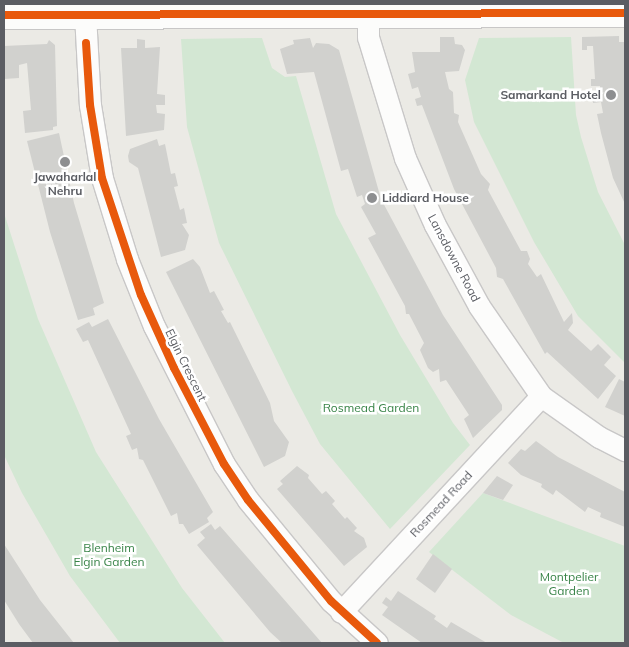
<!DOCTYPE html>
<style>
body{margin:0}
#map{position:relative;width:629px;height:647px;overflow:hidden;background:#ebeae5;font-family:Mulish,sans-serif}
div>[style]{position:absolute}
.green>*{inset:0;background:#d3e7d3}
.building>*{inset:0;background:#d1d1ce}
.roads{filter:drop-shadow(1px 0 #c8c7c7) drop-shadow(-1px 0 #c8c7c7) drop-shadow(0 1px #c8c7c7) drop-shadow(0 -1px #c8c7c7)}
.street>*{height:21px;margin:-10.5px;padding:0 10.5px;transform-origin:10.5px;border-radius:10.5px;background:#fcfcfb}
.secondary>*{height:28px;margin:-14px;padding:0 14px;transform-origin:14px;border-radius:14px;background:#fcfcfb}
.cycleway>*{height:8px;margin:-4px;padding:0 4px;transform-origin:4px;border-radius:4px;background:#e8590c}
.dots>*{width:14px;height:14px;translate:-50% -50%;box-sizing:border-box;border:2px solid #fff;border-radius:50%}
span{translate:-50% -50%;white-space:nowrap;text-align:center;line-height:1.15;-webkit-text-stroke:5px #fff;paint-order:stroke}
.poi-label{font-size:12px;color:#5b5d63;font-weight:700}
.right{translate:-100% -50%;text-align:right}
.left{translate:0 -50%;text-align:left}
.street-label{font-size:12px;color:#5b5d63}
.park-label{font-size:12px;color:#398448}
.frame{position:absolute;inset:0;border:5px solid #5b5d63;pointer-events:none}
</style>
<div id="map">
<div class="green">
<div style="clip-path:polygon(571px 37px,576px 115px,581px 137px,598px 192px,625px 245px,625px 363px,578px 316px,534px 242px,474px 122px,465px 80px,479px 38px)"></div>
<div style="clip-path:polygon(262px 38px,272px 68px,285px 77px,296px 76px,336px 214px,400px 335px,453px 423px,470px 445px,390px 529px,320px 444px,292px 391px,219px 243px,187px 127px,181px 39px)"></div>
<div style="clip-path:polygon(4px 213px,38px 319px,96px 452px,182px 588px,225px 643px,120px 643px,70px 576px,22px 493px,4px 455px)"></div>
<div style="clip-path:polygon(483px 493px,625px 546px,625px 643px,564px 643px,511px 615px,429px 552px)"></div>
</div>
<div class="building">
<div style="clip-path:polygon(619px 36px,619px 42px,624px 42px,625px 204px,613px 178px,601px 133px,597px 114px,603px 113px,601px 102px,593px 103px,593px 96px,601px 95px,600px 86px,591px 86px,591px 79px,595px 79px,593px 46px,587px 46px,587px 50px,582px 50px,582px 37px)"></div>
<div style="clip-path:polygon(440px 37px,454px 37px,455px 44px,462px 45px,465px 50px,459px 71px,445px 72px,449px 89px,453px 92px,454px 113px,459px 115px,458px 122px,481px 174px,490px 184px,488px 190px,521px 251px,527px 251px,530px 259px,528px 264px,537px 277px,541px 274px,564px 322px,572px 313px,573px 323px,568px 330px,591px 351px,598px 344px,611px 357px,604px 365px,616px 376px,598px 399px,547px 352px,545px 354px,503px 279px,497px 277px,496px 268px,454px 189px,422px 105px,417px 106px,415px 99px,421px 97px,418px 87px,412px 89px,408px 74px,415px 72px,412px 52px,440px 52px)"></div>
<div style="clip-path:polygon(310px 38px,313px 48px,316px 43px,329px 44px,339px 50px,381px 199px,443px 315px,502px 405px,502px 410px,473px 438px,464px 419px,469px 415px,446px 380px,440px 382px,439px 369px,433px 372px,428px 368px,420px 350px,424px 343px,409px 314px,406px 314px,405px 306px,368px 238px,376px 234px,361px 207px,365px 204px,362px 195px,357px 197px,348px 169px,341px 171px,314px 72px,287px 74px,280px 49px,294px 44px,293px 40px)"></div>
<div style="clip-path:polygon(137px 39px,145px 40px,145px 48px,160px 47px,157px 94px,165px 95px,165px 105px,156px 105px,157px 113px,165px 114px,164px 130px,126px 136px,121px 48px,137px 48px)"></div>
<div style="clip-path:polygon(49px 40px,55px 45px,57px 126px,53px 127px,53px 130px,25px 133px,23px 111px,31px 110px,27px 63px,19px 65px,19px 78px,4px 79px,4px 46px,47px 44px)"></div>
<div style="clip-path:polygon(59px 133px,74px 203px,104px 303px,93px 308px,95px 315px,78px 320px,50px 232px,27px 141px)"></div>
<div style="clip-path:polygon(157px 139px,159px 146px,165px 144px,171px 174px,175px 173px,178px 186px,174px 187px,180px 210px,184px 208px,187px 223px,182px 224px,189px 235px,185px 250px,161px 257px,138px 168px,129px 162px,128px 156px,130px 149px)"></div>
<div style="clip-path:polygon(193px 259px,200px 267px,210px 293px,214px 291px,224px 310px,221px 311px,228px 323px,230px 322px,270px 403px,274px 421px,289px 442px,285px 456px,264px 467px,166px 272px)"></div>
<div style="clip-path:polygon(108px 319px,159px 419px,213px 512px,207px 518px,209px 522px,189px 534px,183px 524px,179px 524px,177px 513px,171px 516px,143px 460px,139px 459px,137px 448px,132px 450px,126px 436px,131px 434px,88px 340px,83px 342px,76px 329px,89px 322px,92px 327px)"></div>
<div style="clip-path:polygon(619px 379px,625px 382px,625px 416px,605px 407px)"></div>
<div style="clip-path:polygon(536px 441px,558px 457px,625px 492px,625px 527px,600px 517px,601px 513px,588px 507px,585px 512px,556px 490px,553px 495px,541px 487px,542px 484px,521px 475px,508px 463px,521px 449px,525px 451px)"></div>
<div style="clip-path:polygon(297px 466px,309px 475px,308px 478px,322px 494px,326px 491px,335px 501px,332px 504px,345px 519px,347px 517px,357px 528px,354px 531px,364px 538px,367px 547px,344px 566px,277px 489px,283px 484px,280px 481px)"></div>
<div style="clip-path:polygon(497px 476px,513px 485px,503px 500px,483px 493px)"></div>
<div style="clip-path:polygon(211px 524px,215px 530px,220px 526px,322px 643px,282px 643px,270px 632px,197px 545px,205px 538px,200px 532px)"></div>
<div style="clip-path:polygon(4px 544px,40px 600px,74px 643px,33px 643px,19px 624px,4px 600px)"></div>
<div style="clip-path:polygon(433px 554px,452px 569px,435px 593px,416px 579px)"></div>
<div style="clip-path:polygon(398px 591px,436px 616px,434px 619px,447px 628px,451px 622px,487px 643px,422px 643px,382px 615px,388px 607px,382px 603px,386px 597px,391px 601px)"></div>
</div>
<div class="roads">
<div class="street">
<div style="left:368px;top:4px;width:33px;rotate:90deg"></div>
<div style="left:368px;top:37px;width:127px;rotate:73deg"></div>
<div style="left:405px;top:158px;width:73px;rotate:65.9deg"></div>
<div style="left:435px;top:225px;width:92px;rotate:61.5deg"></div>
<div style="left:479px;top:306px;width:109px;rotate:55.4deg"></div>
<div style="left:541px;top:396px;width:71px;rotate:35.3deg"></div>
<div style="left:599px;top:437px;width:29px;rotate:27deg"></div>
<div style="left:85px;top:14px;width:91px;rotate:86.9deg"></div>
<div style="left:90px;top:105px;width:74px;rotate:80.7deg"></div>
<div style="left:102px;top:178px;width:85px;rotate:72.8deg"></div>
<div style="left:127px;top:259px;width:72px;rotate:68.1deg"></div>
<div style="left:154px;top:326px;width:155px;rotate:63.1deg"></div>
<div style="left:224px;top:464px;width:43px;rotate:56.3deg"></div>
<div style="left:248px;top:500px;width:131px;rotate:50.6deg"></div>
<div style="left:331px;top:601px;width:62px;rotate:42.4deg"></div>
<div style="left:341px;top:612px;width:294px;rotate:-47.2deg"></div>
</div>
<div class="secondary">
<div style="left:4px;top:15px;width:621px;rotate:-0.18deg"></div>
</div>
</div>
<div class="cycleway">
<div style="left:4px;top:15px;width:621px;rotate:-0.18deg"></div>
<div style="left:86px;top:43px;width:62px;rotate:86.3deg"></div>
<div style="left:90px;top:105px;width:74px;rotate:80.7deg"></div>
<div style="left:102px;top:178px;width:123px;rotate:71.6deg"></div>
<div style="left:141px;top:295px;width:80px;rotate:65.7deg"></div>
<div style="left:174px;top:368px;width:108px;rotate:62.5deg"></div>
<div style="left:224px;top:464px;width:43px;rotate:56.3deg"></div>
<div style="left:248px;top:500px;width:131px;rotate:50.6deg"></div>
<div style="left:331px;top:601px;width:62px;rotate:42.4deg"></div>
</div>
<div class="dots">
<div style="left:611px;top:95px;background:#8d8e90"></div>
<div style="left:65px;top:162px;background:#8d8e90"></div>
<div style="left:372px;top:198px;background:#8d8e90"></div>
</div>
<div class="poi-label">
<span class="right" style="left:601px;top:95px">Samarkand Hotel</span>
<span style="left:65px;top:184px">Jawaharlal<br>Nehru</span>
<span class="left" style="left:382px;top:198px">Liddiard House</span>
</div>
<div class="street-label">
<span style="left:454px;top:258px;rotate:62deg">Lansdowne Road</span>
<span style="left:186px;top:365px;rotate:64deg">Elgin Crescent</span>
<span style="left:441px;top:504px;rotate:-47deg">Rosmead Road</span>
</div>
<div class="park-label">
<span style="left:371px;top:408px">Rosmead Garden</span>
<span style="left:109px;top:555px">Blenheim<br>Elgin Garden</span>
<span style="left:569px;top:584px">Montpelier<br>Garden</span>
</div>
<div class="frame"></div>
</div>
